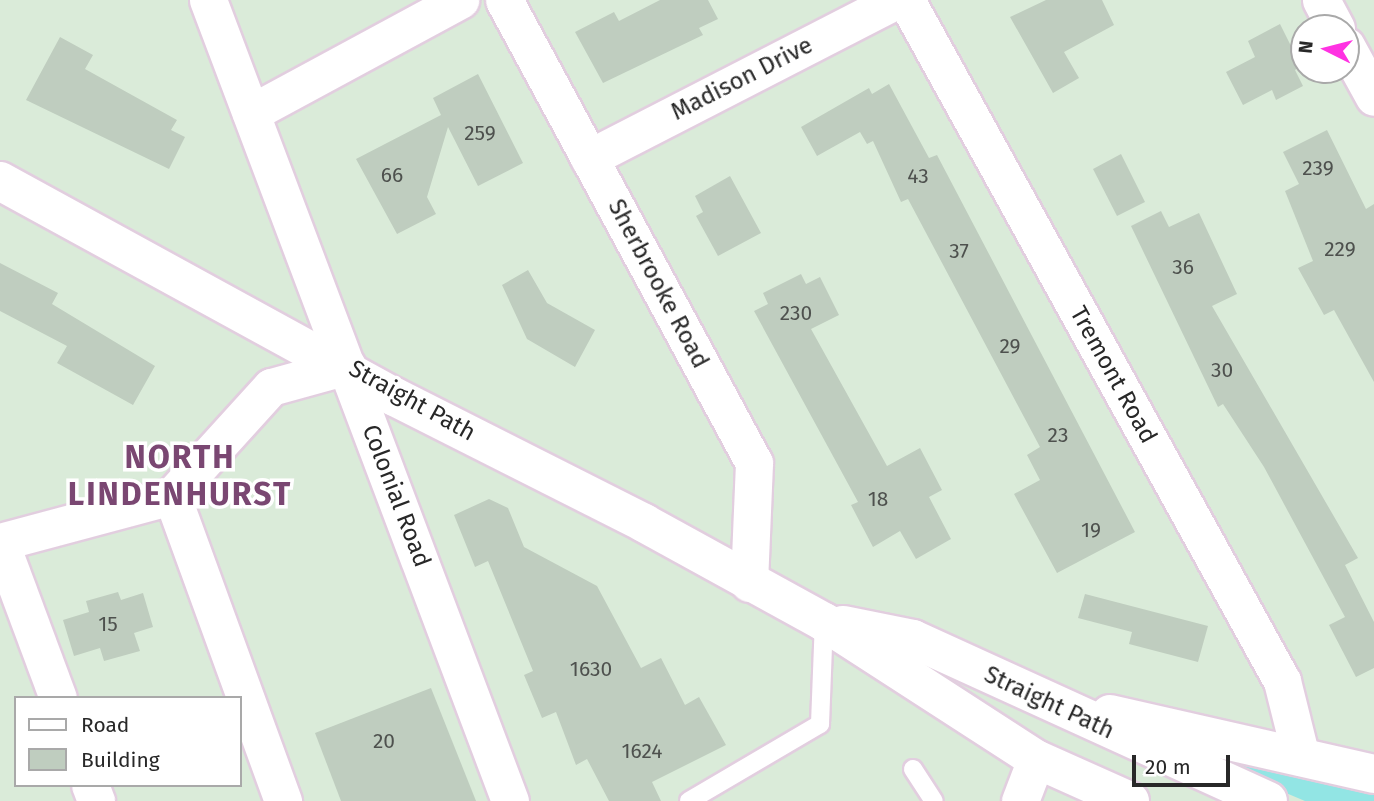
<!DOCTYPE html>
<style>
body{margin:0}
#map{position:relative;width:1374px;height:801px;overflow:hidden;background:#daebd9;font-family:"Fira Sans",sans-serif}
div>[style]{position:absolute}
.green>*{inset:0;background:#92e5e4}
.building>*{inset:0;background:#bfcdbf}
.roads{filter:drop-shadow(2px 0 #e2cedf) drop-shadow(-2px 0 #e2cedf) drop-shadow(0 2px #e2cedf) drop-shadow(0 -2px #e2cedf)}
.service>*{height:18px;margin:-9px;padding:0 9px;transform-origin:9px;border-radius:9px;background:#fff}
.minor>*{height:37px;margin:-18.5px;padding:0 18.5px;transform-origin:18.5px;border-radius:18.5px;background:#fff}
.secondary>*{height:38px;margin:-19px;padding:0 19px;transform-origin:19px;border-radius:19px;background:#fff}
span{translate:-50% -50%;white-space:nowrap;text-align:center;line-height:1.15;-webkit-text-stroke:7px #fff;paint-order:stroke}
.number-label{font-size:21px;color:#4e514e}
.number-label span{-webkit-text-stroke-width:0}
.street-label{font-size:24px;color:#282828}
.district-label{font-size:32px;color:#7a4772;font-weight:700;letter-spacing:2px}
.legend{position:absolute;left:14px;top:696px;width:228px;height:91px;box-sizing:border-box;background:#fff;border:2px solid #a9a9a9;margin:0;padding:9px 12px;list-style:none;font-size:21px;color:#282828}
.legend li{display:flex;align-items:center;gap:14px;height:35px}
.legend b{width:35px;border:2px solid #a9a9a9}
.north{position:absolute;left:1290px;top:14px;width:70px;height:70px;box-sizing:border-box;background:#fff;border:2px solid #a9a9a9;border-radius:50%;rotate:276deg;font-size:19px;font-weight:700;line-height:28px;text-align:center;color:#282828}
.north::after{content:'';display:block;margin:auto;width:24px;height:32px;background:#ff32e2;clip-path:polygon(50% 0,100% 100%,50% 72%,0 100%)}
.scale{position:absolute;left:1132px;top:755px;width:98px;height:32px;box-sizing:border-box;border:4px solid #282828;border-top:0;padding-left:9px;font-size:21px;line-height:24px;white-space:nowrap;color:#282828;-webkit-text-stroke:5px #fff;paint-order:stroke}
</style>
<div id="map">
<div class="green">
<div style="clip-path:polygon(1163px 741px,1374px 784px,1374px 801px,1305px 801px)"></div>
</div>
<div class="building">
<div style="clip-path:polygon(660px 0,708px 0,718px 19px,699px 28px,703px 35px,603px 83px,575px 32px,614px 12px,619px 21px)"></div>
<div style="clip-path:polygon(1046px 0,1102px 0,1114px 25px,1064px 52px,1079px 78px,1053px 93px,1010px 17px)"></div>
<div style="clip-path:polygon(1280px 24px,1301px 66px,1295px 70px,1303px 86px,1276px 100px,1272px 90px,1243px 105px,1226px 72px,1255px 57px,1248px 41px)"></div>
<div style="clip-path:polygon(60px 37px,93px 55px,85px 69px,177px 120px,171px 130px,185px 137px,169px 169px,26px 100px)"></div>
<div style="clip-path:polygon(478px 74px,523px 163px,478px 186px,448px 127px,427px 197px,436px 214px,397px 234px,356px 159px,441px 115px,433px 98px)"></div>
<div style="clip-path:polygon(889px 84px,929px 158px,937px 155px,1135px 532px,1057px 573px,1014px 494px,1040px 480px,1027px 455px,1040px 447px,908px 199px,901px 202px,873px 141px,867px 144px,860px 132px,817px 156px,801px 127px,869px 88px,872px 94px)"></div>
<div style="clip-path:polygon(1327px 130px,1366px 209px,1374px 204px,1374px 382px,1334px 310px,1324px 315px,1298px 268px,1313px 261px,1285px 191px,1299px 184px,1283px 152px)"></div>
<div style="clip-path:polygon(1121px 154px,1145px 202px,1117px 216px,1093px 169px)"></div>
<div style="clip-path:polygon(730px 176px,761px 233px,718px 256px,696px 216px,703px 212px,695px 196px)"></div>
<div style="clip-path:polygon(1161px 211px,1169px 227px,1199px 213px,1237px 294px,1212px 306px,1358px 558px,1345px 565px,1374px 622px,1374px 668px,1356px 677px,1329px 625px,1345px 617px,1264px 467px,1223px 404px,1218px 407px,1131px 226px)"></div>
<div style="clip-path:polygon(0 263px,58px 293px,52px 304px,155px 366px,133px 405px,57px 363px,67px 346px,0 311px)"></div>
<div style="clip-path:polygon(528px 270px,547px 303px,595px 330px,575px 367px,527px 339px,502px 285px)"></div>
<div style="clip-path:polygon(801px 274px,806px 284px,820px 277px,839px 315px,811px 329px,887px 466px,920px 448px,942px 490px,929px 497px,951px 539px,916px 559px,900px 531px,873px 547px,851px 505px,858px 502px,754px 311px,768px 304px,763px 293px)"></div>
<div style="clip-path:polygon(489px 499px,508px 508px,524px 547px,597px 586px,641px 668px,661px 658px,685px 705px,699px 697px,726px 745px,652px 782px,661px 801px,609px 801px,587px 759px,576px 765px,556px 712px,542px 718px,524px 675px,533px 671px,488px 561px,475px 567px,454px 515px)"></div>
<div style="clip-path:polygon(118px 592px,121px 600px,143px 593px,153px 627px,134px 633px,140px 651px,104px 661px,100px 648px,74px 656px,63px 620px,89px 612px,86px 601px)"></div>
<div style="clip-path:polygon(1085px 594px,1208px 626px,1198px 662px,1129px 644px,1132px 632px,1078px 618px)"></div>
<div style="clip-path:polygon(431px 688px,476px 801px,341px 801px,315px 733px)"></div>
</div>
<div class="roads">
<div class="service">
<div style="left:913px;top:769px;width:38px;rotate:57deg"></div>
<div style="left:689px;top:801px;width:152px;rotate:-30.4deg"></div>
<div style="left:820px;top:724px;width:102px;rotate:-87.8deg"></div>
</div>
<div class="minor">
<div style="left:208px;top:0;width:856px;rotate:69.34deg"></div>
<div style="left:504px;top:0;width:526px;rotate:61.63deg"></div>
<div style="left:754px;top:463px;width:120px;rotate:92.4deg"></div>
<div style="left:906px;top:0;width:778px;rotate:61.1deg"></div>
<div style="left:1282px;top:681px;width:78px;rotate:76deg"></div>
<div style="left:1321px;top:0;width:32px;rotate:62deg"></div>
<div style="left:1346px;top:46px;width:58px;rotate:61.2deg"></div>
<div style="left:251px;top:113px;width:238px;rotate:-28.4deg"></div>
<div style="left:589px;top:158px;width:345px;rotate:-27.2deg"></div>
<div style="left:172px;top:496px;width:325px;rotate:70deg"></div>
<div style="left:58px;top:698px;width:166px;rotate:-110.4deg"></div>
<div style="left:0;top:542px;width:178px;rotate:-15deg"></div>
<div style="left:172px;top:496px;width:147px;rotate:-47.8deg"></div>
<div style="left:271px;top:387px;width:79px;rotate:-15.4deg"></div>
<div style="left:90px;top:785px;width:17px;rotate:69deg"></div>
<div style="left:1020px;top:801px;width:45px;rotate:-69.1deg"></div>
</div>
<div class="secondary">
<div style="left:0;top:181px;width:450px;rotate:28.7deg"></div>
<div style="left:395px;top:397px;width:279px;rotate:26.8deg"></div>
<div style="left:644px;top:523px;width:205px;rotate:28.8deg"></div>
<div style="left:824px;top:622px;width:252px;rotate:32.9deg"></div>
<div style="left:1036px;top:759px;width:103px;rotate:24.1deg"></div>
<div style="left:843px;top:625px;width:71px;rotate:11.3deg"></div>
<div style="left:913px;top:639px;width:390px;rotate:24.5deg"></div>
<div style="left:1110px;top:714px;width:271px;rotate:12.8deg"></div>
</div>
</div>
<div class="number-label">
<span style="left:480px;top:133px">259</span>
<span style="left:1318px;top:168px">239</span>
<span style="left:392px;top:175px">66</span>
<span style="left:918px;top:176px">43</span>
<span style="left:1340px;top:249px">229</span>
<span style="left:959px;top:251px">37</span>
<span style="left:1183px;top:267px">36</span>
<span style="left:796px;top:313px">230</span>
<span style="left:1010px;top:346px">29</span>
<span style="left:1222px;top:370px">30</span>
<span style="left:1058px;top:435px">23</span>
<span style="left:878px;top:499px">18</span>
<span style="left:1091px;top:530px">19</span>
<span style="left:108px;top:624px">15</span>
<span style="left:591px;top:669px">1630</span>
<span style="left:384px;top:741px">20</span>
<span style="left:642px;top:751px">1624</span>
</div>
<div class="street-label">
<span style="left:742px;top:79px;rotate:-27deg">Madison Drive</span>
<span style="left:658px;top:284px;rotate:62deg">Sherbrooke Road</span>
<span style="left:1113px;top:375px;rotate:61deg">Tremont Road</span>
<span style="left:412px;top:401px;rotate:29deg">Straight Path</span>
<span style="left:396px;top:496px;rotate:69deg">Colonial Road</span>
<span style="left:1049px;top:703px;rotate:25deg">Straight Path</span>
</div>
<div class="district-label">
<span style="left:180px;top:476px">NORTH<br>LINDENHURST</span>
</div>
<ul class="legend">
<li><b style="height:9px;background:#fff"></b>Road</li>
<li><b style="height:19px;background:#bfcdbf"></b>Building</li>
</ul>
<div class="north">N</div>
<div class="scale">20 m</div>
</div>
